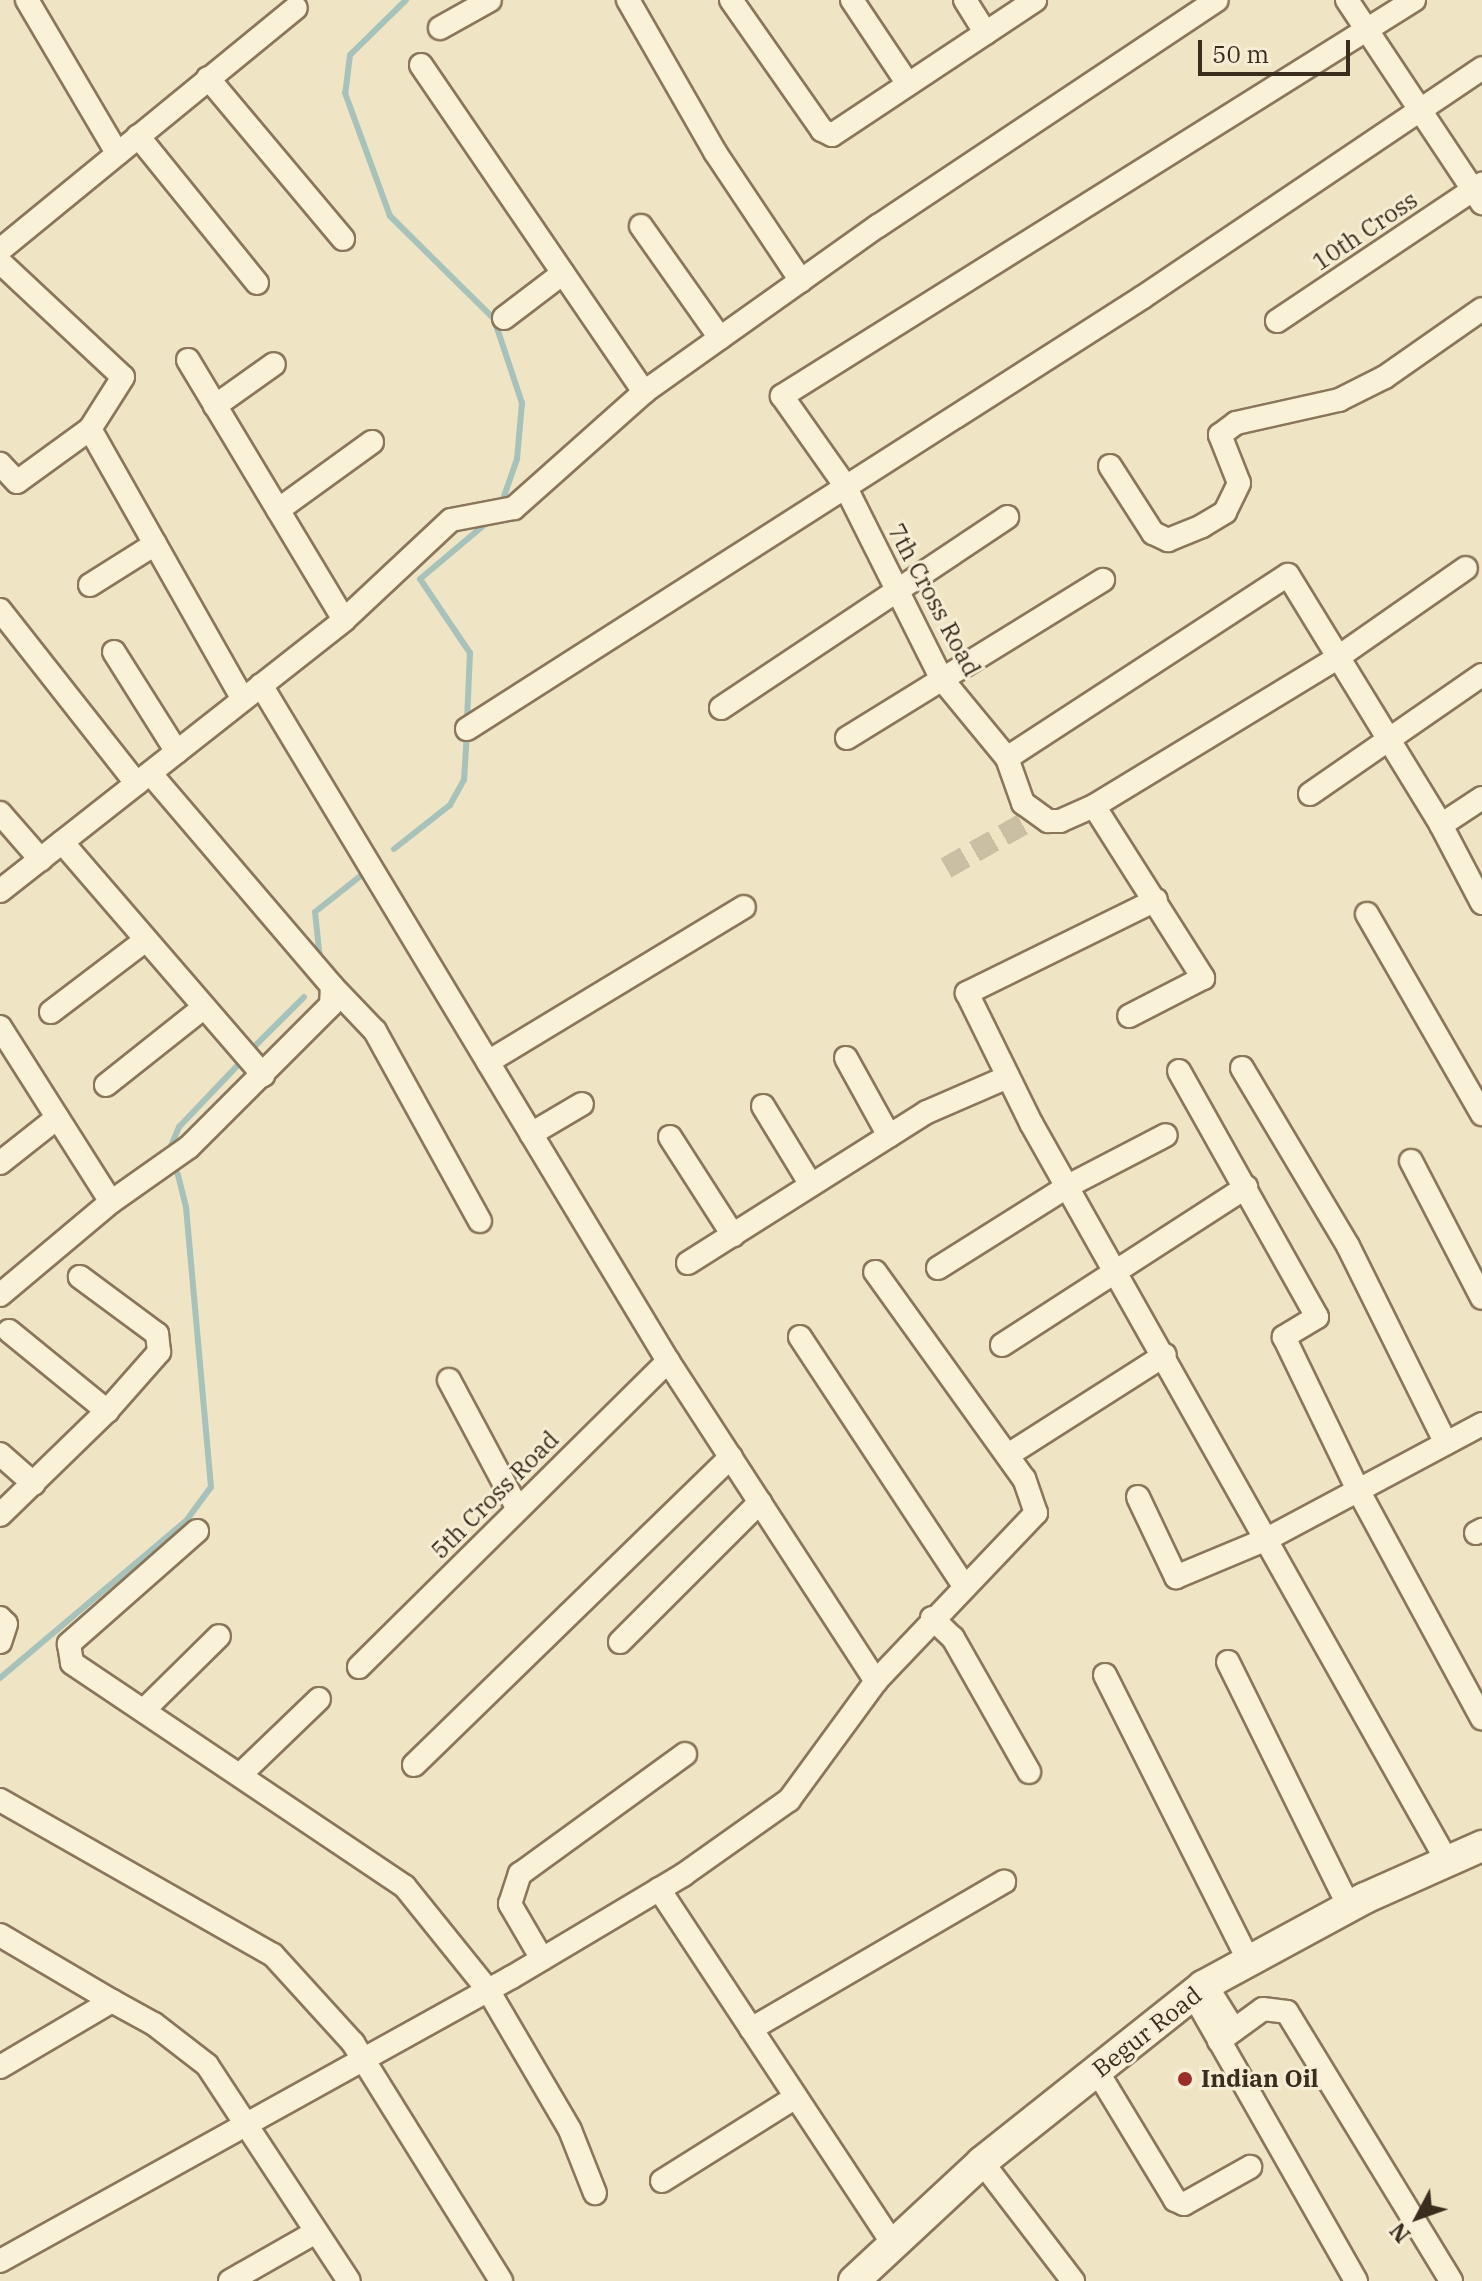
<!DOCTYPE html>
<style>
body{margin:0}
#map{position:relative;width:1482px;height:2281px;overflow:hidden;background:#efe4c4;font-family:"IBM Plex Serif",serif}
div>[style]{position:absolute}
.stream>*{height:6px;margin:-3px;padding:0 3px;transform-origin:3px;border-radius:3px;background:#a6c2bb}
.minor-tunnel>*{height:22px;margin-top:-11px;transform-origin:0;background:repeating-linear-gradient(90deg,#cbbfa3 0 22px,transparent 0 33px)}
.roads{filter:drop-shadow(2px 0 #8a765a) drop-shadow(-2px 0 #8a765a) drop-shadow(0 2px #8a765a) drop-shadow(0 -2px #8a765a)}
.minor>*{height:22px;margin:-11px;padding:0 11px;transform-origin:11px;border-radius:11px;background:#f9f1d8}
.secondary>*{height:30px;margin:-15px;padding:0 15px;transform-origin:15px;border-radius:15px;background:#f9f1d8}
.dots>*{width:22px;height:22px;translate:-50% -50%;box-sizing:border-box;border:4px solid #f6eed4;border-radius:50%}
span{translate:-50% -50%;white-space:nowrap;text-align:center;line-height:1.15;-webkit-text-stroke:6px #f6eed4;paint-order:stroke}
.street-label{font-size:24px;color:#3a2d1e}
.poi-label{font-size:24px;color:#3a2d1e;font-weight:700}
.left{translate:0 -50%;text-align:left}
.north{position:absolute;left:1378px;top:2177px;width:80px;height:80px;-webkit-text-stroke:6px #f6eed4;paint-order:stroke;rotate:229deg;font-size:22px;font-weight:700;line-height:32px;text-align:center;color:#3a2d1e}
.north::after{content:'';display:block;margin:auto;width:28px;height:36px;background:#3a2d1e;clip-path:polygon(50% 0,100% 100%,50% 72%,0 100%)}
.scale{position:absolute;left:1198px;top:40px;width:152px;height:36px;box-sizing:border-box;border:4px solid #3a2d1e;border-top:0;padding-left:10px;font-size:24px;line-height:28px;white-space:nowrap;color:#3a2d1e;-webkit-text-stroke:6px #f6eed4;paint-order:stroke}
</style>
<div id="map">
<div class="stream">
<div style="left:406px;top:0;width:78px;rotate:135.5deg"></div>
<div style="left:350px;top:55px;width:38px;rotate:97deg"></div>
<div style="left:345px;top:93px;width:131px;rotate:69.9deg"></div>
<div style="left:390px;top:216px;width:146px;rotate:44.7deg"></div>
<div style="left:494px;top:319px;width:89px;rotate:71.6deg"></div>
<div style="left:522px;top:403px;width:56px;rotate:95.1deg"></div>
<div style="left:517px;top:459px;width:49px;rotate:109.2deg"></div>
<div style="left:467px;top:721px;width:68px;rotate:-87.5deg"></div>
<div style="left:470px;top:653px;width:89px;rotate:-124deg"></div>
<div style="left:420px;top:579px;width:92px;rotate:-40.1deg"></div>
<div style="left:394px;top:849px;width:71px;rotate:-38.2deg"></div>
<div style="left:450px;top:805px;width:29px;rotate:-61deg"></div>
<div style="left:464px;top:780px;width:48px;rotate:-86.4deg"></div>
<div style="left:320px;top:960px;width:48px;rotate:-95.9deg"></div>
<div style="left:315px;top:912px;width:61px;rotate:-38.4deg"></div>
<div style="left:253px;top:1048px;width:72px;rotate:-45deg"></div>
<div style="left:171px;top:1146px;width:21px;rotate:-67deg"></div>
<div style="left:179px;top:1127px;width:84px;rotate:-46.4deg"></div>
<div style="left:0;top:1678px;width:243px;rotate:-40.2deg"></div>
<div style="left:186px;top:1521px;width:42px;rotate:-53.7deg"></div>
<div style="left:211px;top:1487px;width:281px;rotate:-95.1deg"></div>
<div style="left:186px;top:1207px;width:34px;rotate:-104deg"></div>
</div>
<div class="minor-tunnel">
<div style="left:946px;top:868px;width:91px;rotate:-29.7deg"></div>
</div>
<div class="roads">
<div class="minor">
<div style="left:27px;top:0;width:178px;rotate:59.5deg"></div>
<div style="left:628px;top:0;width:175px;rotate:60.2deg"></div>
<div style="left:715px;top:152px;width:155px;rotate:56.3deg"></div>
<div style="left:731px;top:0;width:159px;rotate:55deg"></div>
<div style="left:822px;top:130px;width:11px;rotate:27deg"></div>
<div style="left:832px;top:135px;width:244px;rotate:-33.6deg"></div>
<div style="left:852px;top:0;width:101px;rotate:56.3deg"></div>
<div style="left:965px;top:0;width:39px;rotate:58deg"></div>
<div style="left:1347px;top:0;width:244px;rotate:56.4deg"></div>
<div style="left:1414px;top:0;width:746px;rotate:147.93deg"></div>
<div style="left:782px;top:396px;width:108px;rotate:54.8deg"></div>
<div style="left:844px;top:484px;width:217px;rotate:63.4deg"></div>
<div style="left:941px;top:678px;width:104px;rotate:50.5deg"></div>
<div style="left:1007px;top:758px;width:48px;rotate:70.4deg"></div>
<div style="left:1023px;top:803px;width:31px;rotate:36deg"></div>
<div style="left:1048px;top:821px;width:12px"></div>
<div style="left:1060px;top:821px;width:37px;rotate:-24deg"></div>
<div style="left:1094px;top:806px;width:285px;rotate:-31.3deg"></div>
<div style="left:1337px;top:658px;width:157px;rotate:-34.9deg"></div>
<div style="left:440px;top:28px;width:57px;rotate:-29.2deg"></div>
<div style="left:421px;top:65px;width:396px;rotate:55.7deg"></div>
<div style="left:208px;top:78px;width:210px;rotate:50deg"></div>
<div style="left:138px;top:136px;width:189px;rotate:51deg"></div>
<div style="left:641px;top:226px;width:137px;rotate:54.8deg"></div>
<div style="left:0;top:250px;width:382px;rotate:-39.3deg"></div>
<div style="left:0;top:262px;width:168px;rotate:43.1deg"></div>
<div style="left:123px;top:377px;width:62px;rotate:122.4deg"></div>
<div style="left:90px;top:429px;width:90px;rotate:144deg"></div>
<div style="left:17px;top:482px;width:25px;rotate:-133deg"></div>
<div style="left:504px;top:318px;width:74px;rotate:-37.3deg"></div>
<div style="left:1277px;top:321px;width:247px;rotate:-33.8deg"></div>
<div style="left:188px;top:360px;width:303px;rotate:59deg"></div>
<div style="left:215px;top:406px;width:72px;rotate:-35.4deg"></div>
<div style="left:90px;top:429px;width:310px;rotate:60.5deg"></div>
<div style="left:1110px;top:466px;width:80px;rotate:57.3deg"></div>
<div style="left:1153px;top:533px;width:17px;rotate:25deg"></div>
<div style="left:1168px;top:540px;width:37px;rotate:-22deg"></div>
<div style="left:1202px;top:526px;width:27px;rotate:-31deg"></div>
<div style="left:1225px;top:512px;width:32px;rotate:-64deg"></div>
<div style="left:1239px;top:483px;width:52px;rotate:-111.6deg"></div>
<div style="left:1220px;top:435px;width:20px;rotate:-37deg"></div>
<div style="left:1236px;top:423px;width:106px;rotate:-12.6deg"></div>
<div style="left:1339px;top:400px;width:51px;rotate:-26.6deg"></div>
<div style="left:1385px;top:377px;width:118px;rotate:-35deg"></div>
<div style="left:278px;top:510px;width:116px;rotate:-35.9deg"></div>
<div style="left:90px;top:585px;width:77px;rotate:-32.2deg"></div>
<div style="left:0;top:610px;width:221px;rotate:51.8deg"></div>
<div style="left:114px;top:652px;width:118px;rotate:57.8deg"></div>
<div style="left:261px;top:685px;width:789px;rotate:58.95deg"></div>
<div style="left:668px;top:1361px;width:382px;rotate:57deg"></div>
<div style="left:721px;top:708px;width:344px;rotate:-33.7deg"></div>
<div style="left:467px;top:729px;width:802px;rotate:-32.58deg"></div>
<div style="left:1143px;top:297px;width:409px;rotate:-34deg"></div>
<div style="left:847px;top:738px;width:301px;rotate:-31.7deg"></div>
<div style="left:1007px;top:758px;width:335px;rotate:-33.1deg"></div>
<div style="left:1288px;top:575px;width:293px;rotate:58.5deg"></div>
<div style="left:1441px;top:825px;width:88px;rotate:62.3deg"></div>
<div style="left:1310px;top:794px;width:209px;rotate:-34.7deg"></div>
<div style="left:1094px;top:806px;width:204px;rotate:57.6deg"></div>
<div style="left:1203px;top:978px;width:83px;rotate:152.8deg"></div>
<div style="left:0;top:813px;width:62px;rotate:48.9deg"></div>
<div style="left:1441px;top:825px;width:49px;rotate:-33.4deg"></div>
<div style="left:62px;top:842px;width:308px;rotate:49.2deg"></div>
<div style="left:0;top:891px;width:438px;rotate:-38.2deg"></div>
<div style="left:344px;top:620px;width:146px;rotate:-43.1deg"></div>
<div style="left:451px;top:520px;width:64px;rotate:-10.8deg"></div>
<div style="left:514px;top:508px;width:174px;rotate:-41.7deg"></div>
<div style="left:644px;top:392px;width:287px;rotate:-35.4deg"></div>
<div style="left:878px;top:226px;width:407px;rotate:-33.7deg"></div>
<div style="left:1156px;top:900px;width:211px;rotate:153.8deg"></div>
<div style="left:967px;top:993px;width:145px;rotate:63.8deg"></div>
<div style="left:1031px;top:1123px;width:847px;rotate:60.59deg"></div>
<div style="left:1367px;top:914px;width:231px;rotate:60.1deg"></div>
<div style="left:332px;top:986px;width:62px;rotate:46.3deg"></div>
<div style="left:375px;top:1031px;width:217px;rotate:61.1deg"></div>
<div style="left:51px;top:1012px;width:119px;rotate:-37.2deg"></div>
<div style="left:0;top:1027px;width:207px;rotate:57.6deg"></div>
<div style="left:846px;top:1058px;width:89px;rotate:61.1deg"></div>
<div style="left:488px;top:1062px;width:299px;rotate:-31.2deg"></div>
<div style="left:1242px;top:1068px;width:207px;rotate:59.2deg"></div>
<div style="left:1348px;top:1246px;width:220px;rotate:63.6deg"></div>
<div style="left:1179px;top:1071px;width:282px;rotate:60.7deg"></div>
<div style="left:1317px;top:1317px;width:39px;rotate:149deg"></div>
<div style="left:1284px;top:1337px;width:170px;rotate:64.2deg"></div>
<div style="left:1358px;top:1490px;width:260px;rotate:61.5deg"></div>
<div style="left:106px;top:1085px;width:124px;rotate:-38.4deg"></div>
<div style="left:763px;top:1106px;width:92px;rotate:58.7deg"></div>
<div style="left:531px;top:1134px;width:59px;rotate:-30.5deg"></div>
<div style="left:670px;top:1137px;width:117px;rotate:57.3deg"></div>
<div style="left:1411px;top:1161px;width:154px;rotate:62.6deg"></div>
<div style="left:0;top:1163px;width:73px;rotate:-38.3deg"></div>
<div style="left:688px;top:1263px;width:283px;rotate:-32.3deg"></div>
<div style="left:927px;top:1112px;width:88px;rotate:-23.4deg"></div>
<div style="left:938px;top:1268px;width:154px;rotate:-32.2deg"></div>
<div style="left:1068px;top:1186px;width:110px;rotate:-27.5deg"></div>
<div style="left:0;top:1295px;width:145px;rotate:-40deg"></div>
<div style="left:111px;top:1202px;width:95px;rotate:-35.2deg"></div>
<div style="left:189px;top:1147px;width:201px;rotate:-45deg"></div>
<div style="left:331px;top:1005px;width:19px;rotate:-87deg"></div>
<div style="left:332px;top:986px;width:280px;rotate:-130.5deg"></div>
<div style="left:9px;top:1331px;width:127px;rotate:39.2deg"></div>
<div style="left:800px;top:1337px;width:296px;rotate:56.6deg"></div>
<div style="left:1002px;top:1345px;width:291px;rotate:-32.9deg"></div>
<div style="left:449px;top:1380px;width:146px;rotate:61.9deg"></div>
<div style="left:0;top:1454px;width:45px;rotate:41.4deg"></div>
<div style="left:1008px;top:1455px;width:186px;rotate:-32.5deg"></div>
<div style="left:1138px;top:1497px;width:89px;rotate:64.6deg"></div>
<div style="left:1176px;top:1577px;width:99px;rotate:-22.7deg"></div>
<div style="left:1267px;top:1539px;width:244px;rotate:-28.1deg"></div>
<div style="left:0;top:1515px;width:149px;rotate:-44.2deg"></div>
<div style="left:107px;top:1411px;width:79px;rotate:-48.6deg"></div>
<div style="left:159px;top:1352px;width:18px;rotate:-96deg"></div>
<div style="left:157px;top:1334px;width:96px;rotate:-143.5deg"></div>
<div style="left:197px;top:1531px;width:171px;rotate:138.6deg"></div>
<div style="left:69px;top:1644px;width:19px;rotate:81deg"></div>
<div style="left:72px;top:1663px;width:401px;rotate:33.9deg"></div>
<div style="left:405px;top:1887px;width:132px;rotate:51.1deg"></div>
<div style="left:488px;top:1990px;width:162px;rotate:59.6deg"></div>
<div style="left:570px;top:2130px;width:68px;rotate:68.4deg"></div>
<div style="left:1476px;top:1533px;width:7px;rotate:-27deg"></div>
<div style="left:0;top:1618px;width:8px;rotate:45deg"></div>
<div style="left:6px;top:1624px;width:19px;rotate:108deg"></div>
<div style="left:932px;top:1618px;width:29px;rotate:44deg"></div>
<div style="left:953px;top:1638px;width:154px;rotate:60.4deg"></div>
<div style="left:620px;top:1642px;width:198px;rotate:-45deg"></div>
<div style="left:1228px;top:1662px;width:273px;rotate:63.7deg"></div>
<div style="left:359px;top:1667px;width:435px;rotate:-44.7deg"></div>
<div style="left:1105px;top:1675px;width:320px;rotate:63.3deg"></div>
<div style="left:144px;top:1710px;width:105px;rotate:-44.6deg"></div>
<div style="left:414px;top:1765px;width:442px;rotate:-44.2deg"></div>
<div style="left:241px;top:1774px;width:108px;rotate:-43.9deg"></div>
<div style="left:0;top:1800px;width:314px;rotate:29.6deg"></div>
<div style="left:273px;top:1955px;width:119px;rotate:47.7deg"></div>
<div style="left:353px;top:2043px;width:280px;rotate:58.1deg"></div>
<div style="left:659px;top:1889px;width:427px;rotate:56.6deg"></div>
<div style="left:0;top:1935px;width:130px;rotate:30.5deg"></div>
<div style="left:542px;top:1959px;width:64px;rotate:-120.2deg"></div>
<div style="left:510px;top:1904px;width:32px;rotate:-72deg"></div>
<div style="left:520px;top:1874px;width:204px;rotate:-36deg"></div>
<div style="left:1206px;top:1985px;width:53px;rotate:58.1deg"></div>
<div style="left:1193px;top:1994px;width:330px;rotate:60.4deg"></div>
<div style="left:751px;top:2029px;width:293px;rotate:-30.2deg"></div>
<div style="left:1219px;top:2041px;width:54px;rotate:-36deg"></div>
<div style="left:1263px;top:2009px;width:24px;rotate:7deg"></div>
<div style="left:1287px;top:2012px;width:315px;rotate:58.6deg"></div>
<div style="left:0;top:2067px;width:130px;rotate:-30.5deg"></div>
<div style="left:112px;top:2001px;width:48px;rotate:28.7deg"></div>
<div style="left:154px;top:2024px;width:67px;rotate:37.7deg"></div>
<div style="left:207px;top:2065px;width:258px;rotate:56.7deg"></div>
<div style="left:1097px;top:2071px;width:151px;rotate:58.8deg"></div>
<div style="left:1175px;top:2200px;width:10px;rotate:24deg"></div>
<div style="left:1184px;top:2204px;width:76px;rotate:-29.3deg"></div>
<div style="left:982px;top:2162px;width:150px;rotate:52.6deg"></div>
<div style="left:662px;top:2181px;width:158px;rotate:-32.1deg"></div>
<div style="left:0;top:2261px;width:585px;rotate:-29.02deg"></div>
<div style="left:512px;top:1977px;width:199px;rotate:-30.8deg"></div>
<div style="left:683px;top:1875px;width:130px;rotate:-35.3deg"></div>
<div style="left:789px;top:1800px;width:147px;rotate:-53.8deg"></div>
<div style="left:876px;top:1681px;width:232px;rotate:-46.4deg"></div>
<div style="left:1036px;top:1513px;width:36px;rotate:-109deg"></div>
<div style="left:1024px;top:1479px;width:255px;rotate:-125.7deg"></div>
<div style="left:230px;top:2281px;width:99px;rotate:-29.7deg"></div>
</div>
<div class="secondary">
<div style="left:854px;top:2281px;width:175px;rotate:-42.9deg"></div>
<div style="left:982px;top:2162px;width:283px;rotate:-38.5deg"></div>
<div style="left:1203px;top:1986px;width:184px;rotate:-28.5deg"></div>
<div style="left:1365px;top:1898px;width:128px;rotate:-24deg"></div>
</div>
</div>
<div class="dots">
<div style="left:1185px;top:2079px;background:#9a2e29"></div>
</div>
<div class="street-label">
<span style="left:1365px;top:231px;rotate:-34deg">10th Cross</span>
<span style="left:934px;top:600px;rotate:62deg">7th Cross Road</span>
<span style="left:495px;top:1495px;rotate:-45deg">5th Cross Road</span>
<span style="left:1147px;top:2032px;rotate:-38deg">Begur Road</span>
</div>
<div class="poi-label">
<span class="left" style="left:1201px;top:2079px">Indian Oil</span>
</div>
<div class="north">N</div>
<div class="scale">50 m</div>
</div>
